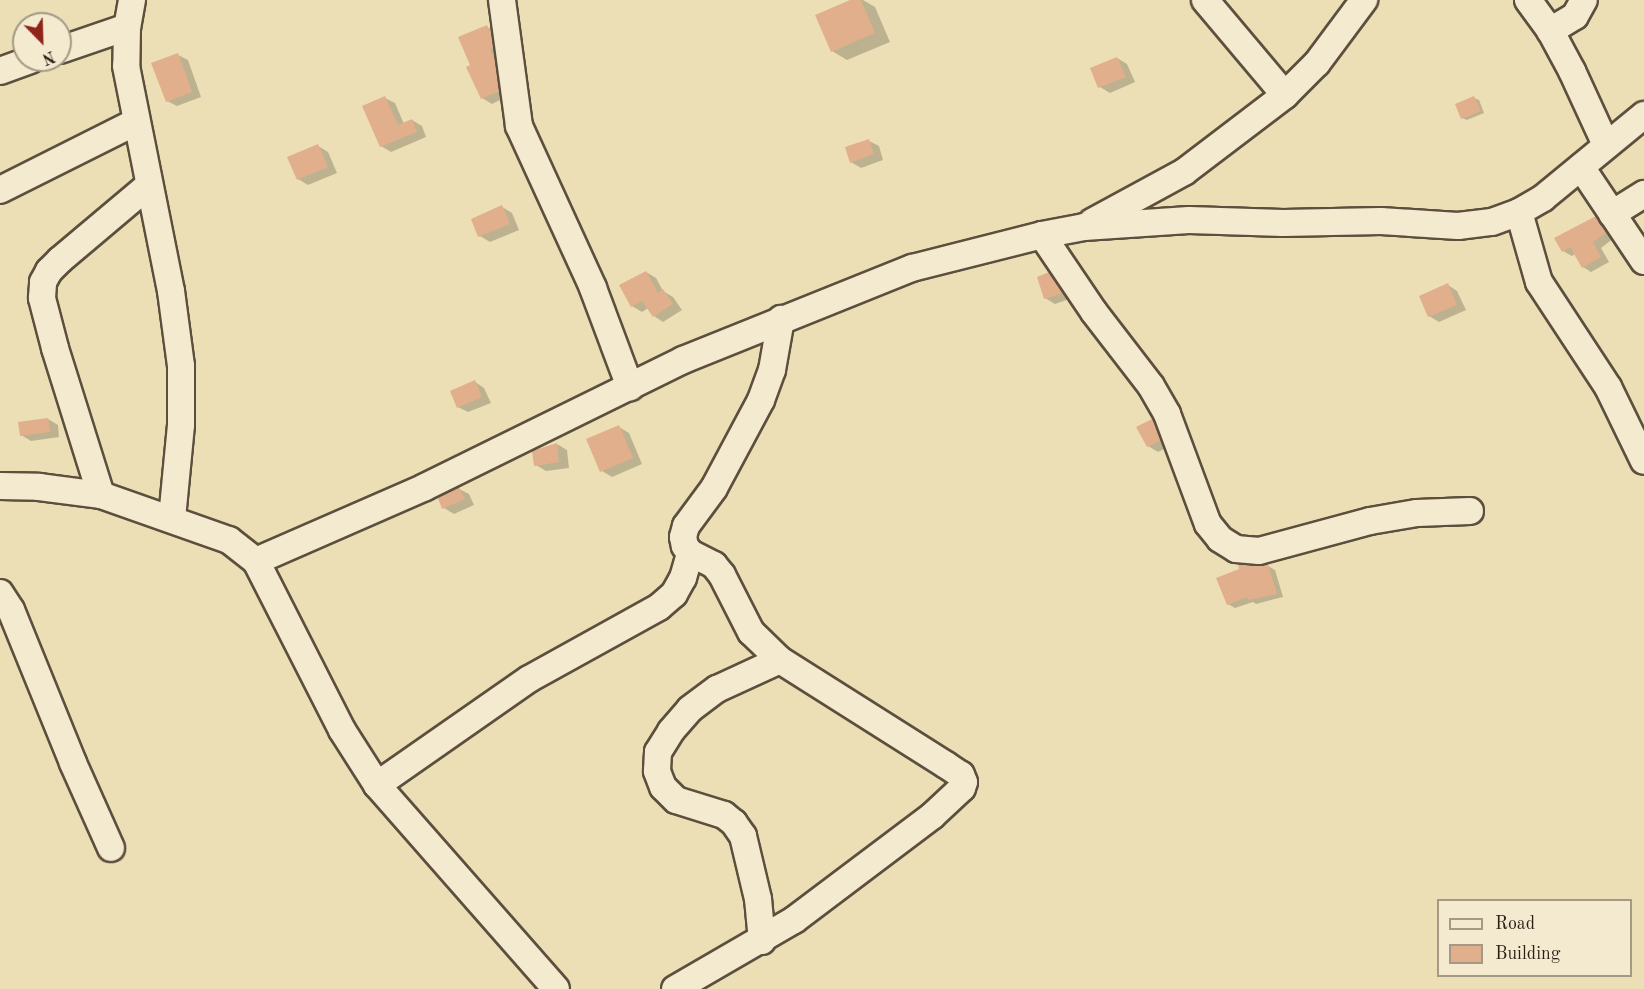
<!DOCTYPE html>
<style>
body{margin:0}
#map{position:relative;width:1644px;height:989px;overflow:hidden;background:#ecdfb5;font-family:"Old Standard TT",serif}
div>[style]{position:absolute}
.shadow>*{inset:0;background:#0003}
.building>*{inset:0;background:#e2af8d}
.roads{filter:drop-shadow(2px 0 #5c4f3e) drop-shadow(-2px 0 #5c4f3e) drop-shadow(0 2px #5c4f3e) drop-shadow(0 -2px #5c4f3e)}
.minor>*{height:26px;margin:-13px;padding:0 13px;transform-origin:13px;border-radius:13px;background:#f3eacf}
span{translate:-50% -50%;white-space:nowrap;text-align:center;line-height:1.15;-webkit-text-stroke:4.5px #f3eacf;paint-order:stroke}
.legend{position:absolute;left:1437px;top:899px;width:195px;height:78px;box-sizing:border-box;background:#f3eacf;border:2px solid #a39985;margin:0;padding:8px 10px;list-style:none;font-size:18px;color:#2c1f17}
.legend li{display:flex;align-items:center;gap:12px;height:30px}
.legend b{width:30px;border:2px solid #a39985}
.north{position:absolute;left:12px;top:12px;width:60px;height:60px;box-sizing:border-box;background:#f3eacf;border:2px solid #a39985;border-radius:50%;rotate:157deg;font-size:16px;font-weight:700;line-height:24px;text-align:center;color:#2c1f17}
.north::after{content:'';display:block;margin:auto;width:21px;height:27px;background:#8f2418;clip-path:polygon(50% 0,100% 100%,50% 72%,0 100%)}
</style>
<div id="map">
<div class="shadow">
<div style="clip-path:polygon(854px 0,863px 0,875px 7px,890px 42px,847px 60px,832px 51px)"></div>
<div style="clip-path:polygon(487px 27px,497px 32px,508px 96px,492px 104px,482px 98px,472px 66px)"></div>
<div style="clip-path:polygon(178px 55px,188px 60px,201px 97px,177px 106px,167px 101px)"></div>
<div style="clip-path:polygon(1117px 58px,1127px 64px,1135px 82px,1110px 93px,1100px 87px,1092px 69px)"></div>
<div style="clip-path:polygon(385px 98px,395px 103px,404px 124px,412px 120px,422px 126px,426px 137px,391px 152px,381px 146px)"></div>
<div style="clip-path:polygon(1474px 98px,1479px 100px,1484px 113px,1467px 120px,1462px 118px)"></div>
<div style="clip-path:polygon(869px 141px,879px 146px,883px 160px,861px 168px,851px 162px)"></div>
<div style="clip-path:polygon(318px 146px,328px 152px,337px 173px,308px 185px,298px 179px)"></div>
<div style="clip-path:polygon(502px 207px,512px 213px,519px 230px,490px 242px,480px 236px,472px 219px)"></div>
<div style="clip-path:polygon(1596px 218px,1605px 223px,1614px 238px,1601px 248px,1609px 262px,1591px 272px,1583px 267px,1575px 254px,1572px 256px,1563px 251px)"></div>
<div style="clip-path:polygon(646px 272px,656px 278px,663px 291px,673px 297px,682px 310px,663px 322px,654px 316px,648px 308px,642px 312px,632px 306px)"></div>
<div style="clip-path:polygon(1049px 274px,1059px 280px,1072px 298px,1055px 304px,1045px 298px)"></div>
<div style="clip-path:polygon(1448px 285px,1457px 291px,1466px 310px,1439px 322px,1429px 316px)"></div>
<div style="clip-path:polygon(475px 382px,484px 388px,491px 403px,468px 412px,458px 407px)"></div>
<div style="clip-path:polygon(48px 419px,58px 425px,59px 437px,31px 441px,21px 435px)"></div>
<div style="clip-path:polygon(1152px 420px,1162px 426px,1170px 446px,1158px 452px,1148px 446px)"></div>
<div style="clip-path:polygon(619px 427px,629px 433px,642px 464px,612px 477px,602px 471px)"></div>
<div style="clip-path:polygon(557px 444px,567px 450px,569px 468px,546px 471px,536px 465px)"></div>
<div style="clip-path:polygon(459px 489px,469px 494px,474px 505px,454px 514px,444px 508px)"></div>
<div style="clip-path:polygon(1268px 566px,1275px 570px,1283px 597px,1256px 604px,1253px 602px,1235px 608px,1228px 604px)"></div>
</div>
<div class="building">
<div style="clip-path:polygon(850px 0,861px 0,875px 33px,831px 52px,815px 15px)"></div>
<div style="clip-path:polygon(487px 25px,492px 36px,493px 48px,490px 49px,495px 61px,499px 91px,481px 99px,466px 67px,470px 65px,458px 37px)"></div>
<div style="clip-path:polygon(178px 53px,192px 92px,166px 102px,151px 63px)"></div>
<div style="clip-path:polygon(1117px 57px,1126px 77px,1098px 88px,1090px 68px)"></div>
<div style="clip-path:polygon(385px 96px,398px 125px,412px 119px,417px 132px,380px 147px,362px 106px)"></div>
<div style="clip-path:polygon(1474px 96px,1481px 111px,1461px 119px,1455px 104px)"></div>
<div style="clip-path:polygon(869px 139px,874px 154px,850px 163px,845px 147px)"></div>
<div style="clip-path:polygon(318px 144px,328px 167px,297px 180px,287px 157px)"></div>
<div style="clip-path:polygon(502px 205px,510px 224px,478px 237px,471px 219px)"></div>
<div style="clip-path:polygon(1596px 216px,1607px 232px,1593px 242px,1601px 257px,1582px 268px,1570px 247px,1562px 252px,1554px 238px)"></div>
<div style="clip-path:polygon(646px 271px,658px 293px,663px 289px,673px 304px,653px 317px,642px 301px,631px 307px,619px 285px)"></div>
<div style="clip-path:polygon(1049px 272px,1063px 293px,1044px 299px,1037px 277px)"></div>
<div style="clip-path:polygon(1448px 283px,1457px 305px,1428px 317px,1419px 296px)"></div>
<div style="clip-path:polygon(475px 380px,482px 397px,457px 408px,450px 391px)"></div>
<div style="clip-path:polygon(48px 418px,50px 432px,20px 436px,18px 422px)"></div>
<div style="clip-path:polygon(1152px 419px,1161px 440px,1147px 447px,1136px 427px)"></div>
<div style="clip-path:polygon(619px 425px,633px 458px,600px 472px,586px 439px)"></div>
<div style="clip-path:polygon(557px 443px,559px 462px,534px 466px,532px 451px)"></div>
<div style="clip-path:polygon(459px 487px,465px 499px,442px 509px,438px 498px)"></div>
<div style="clip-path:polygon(1238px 564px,1268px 564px,1277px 594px,1248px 600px,1247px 597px,1227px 605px,1216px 578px,1239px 569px)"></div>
</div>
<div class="roads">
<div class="minor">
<div style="left:132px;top:0;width:27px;rotate:100deg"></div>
<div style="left:127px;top:27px;width:39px;rotate:91deg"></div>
<div style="left:126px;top:66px;width:229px;rotate:78.7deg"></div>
<div style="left:171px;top:291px;width:76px;rotate:82.4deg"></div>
<div style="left:181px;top:366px;width:59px;rotate:90deg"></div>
<div style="left:181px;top:425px;width:94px;rotate:95.5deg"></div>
<div style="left:502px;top:0;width:127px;rotate:82.3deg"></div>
<div style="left:519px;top:126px;width:178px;rotate:65.4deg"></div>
<div style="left:593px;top:288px;width:106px;rotate:69.5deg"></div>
<div style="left:1205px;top:0;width:124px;rotate:49.9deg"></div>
<div style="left:1528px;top:0;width:37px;rotate:54deg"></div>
<div style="left:1550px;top:30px;width:47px;rotate:61.8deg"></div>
<div style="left:1572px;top:71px;width:81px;rotate:65.3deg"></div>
<div style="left:1550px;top:31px;width:29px;rotate:-31deg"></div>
<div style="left:1575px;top:16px;width:18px;rotate:-61deg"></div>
<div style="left:60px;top:50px;width:71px;rotate:-18.9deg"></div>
<div style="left:0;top:71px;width:33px;rotate:-20deg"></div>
<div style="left:1581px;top:167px;width:113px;rotate:56.2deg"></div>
<div style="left:0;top:190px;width:152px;rotate:-26.6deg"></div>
<div style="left:1519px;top:212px;width:73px;rotate:74.1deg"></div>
<div style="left:1539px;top:282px;width:126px;rotate:56.7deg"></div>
<div style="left:1608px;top:387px;width:82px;rotate:64.1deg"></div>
<div style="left:1612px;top:214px;width:38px;rotate:-32deg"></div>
<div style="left:1092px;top:222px;width:105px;rotate:-28.5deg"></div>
<div style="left:1184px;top:172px;width:127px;rotate:-37.3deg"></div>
<div style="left:1285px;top:95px;width:45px;rotate:-45deg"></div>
<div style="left:1317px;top:63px;width:79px;rotate:-53.3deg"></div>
<div style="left:1042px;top:235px;width:93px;rotate:56deg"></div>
<div style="left:1094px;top:312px;width:93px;rotate:52.4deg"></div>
<div style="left:1151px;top:386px;width:32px;rotate:60deg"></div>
<div style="left:1167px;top:414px;width:117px;rotate:69.6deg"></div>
<div style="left:1208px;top:524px;width:19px;rotate:51deg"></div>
<div style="left:1220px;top:539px;width:19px;rotate:32deg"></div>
<div style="left:1236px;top:549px;width:23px;rotate:5deg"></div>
<div style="left:1259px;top:551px;width:115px;rotate:-15.1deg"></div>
<div style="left:1370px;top:521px;width:48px;rotate:-9.7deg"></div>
<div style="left:1417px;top:513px;width:53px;rotate:-2.2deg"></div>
<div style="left:0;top:486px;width:39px;rotate:1deg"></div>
<div style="left:39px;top:487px;width:63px;rotate:7.4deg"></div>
<div style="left:101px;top:495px;width:136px;rotate:19.4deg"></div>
<div style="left:229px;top:540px;width:34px;rotate:38deg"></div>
<div style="left:256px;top:561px;width:190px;rotate:63deg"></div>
<div style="left:342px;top:730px;width:65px;rotate:57.5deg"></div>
<div style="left:377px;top:785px;width:271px;rotate:48.7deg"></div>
<div style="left:101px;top:495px;width:154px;rotate:-107.4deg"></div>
<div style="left:55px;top:348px;width:52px;rotate:-104.6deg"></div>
<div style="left:42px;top:298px;width:16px;rotate:-86deg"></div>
<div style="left:43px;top:282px;width:13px;rotate:-61deg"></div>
<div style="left:49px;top:271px;width:16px;rotate:-45deg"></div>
<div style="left:60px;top:260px;width:115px;rotate:-40.1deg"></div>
<div style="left:256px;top:561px;width:184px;rotate:-23.6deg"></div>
<div style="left:425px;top:487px;width:288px;rotate:-26.2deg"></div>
<div style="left:683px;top:360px;width:247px;rotate:-21.9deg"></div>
<div style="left:912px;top:268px;width:134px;rotate:-14.2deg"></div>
<div style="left:1042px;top:235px;width:43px;rotate:-10.8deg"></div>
<div style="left:1084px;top:227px;width:105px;rotate:-3.8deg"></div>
<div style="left:1189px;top:220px;width:94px;rotate:1.8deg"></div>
<div style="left:1283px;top:223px;width:98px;rotate:-1.2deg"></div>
<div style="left:1381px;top:221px;width:77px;rotate:3.7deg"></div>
<div style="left:1458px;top:226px;width:34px;rotate:-7deg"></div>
<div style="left:1492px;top:222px;width:29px;rotate:-20deg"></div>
<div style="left:1519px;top:212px;width:28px;rotate:-30deg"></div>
<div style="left:1543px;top:198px;width:131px;rotate:-39.4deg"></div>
<div style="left:0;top:593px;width:20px;rotate:57deg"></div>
<div style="left:11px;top:610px;width:165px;rotate:67.9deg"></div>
<div style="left:73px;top:763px;width:93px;rotate:65.9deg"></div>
<div style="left:377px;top:785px;width:185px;rotate:-34.9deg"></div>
<div style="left:529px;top:679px;width:149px;rotate:-29deg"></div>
<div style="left:659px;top:607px;width:20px;rotate:-41deg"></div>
<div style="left:674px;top:594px;width:18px;rotate:-61deg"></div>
<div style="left:683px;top:578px;width:26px;rotate:-74deg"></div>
<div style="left:762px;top:941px;width:42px;rotate:-95.4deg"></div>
<div style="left:758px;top:899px;width:65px;rotate:-103.4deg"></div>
<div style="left:743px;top:836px;width:16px;rotate:-125deg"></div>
<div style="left:734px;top:823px;width:13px;rotate:-141deg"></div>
<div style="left:724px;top:815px;width:50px;rotate:-162.6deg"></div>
<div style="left:676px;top:800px;width:18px;rotate:-135deg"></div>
<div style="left:663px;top:787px;width:17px;rotate:-111deg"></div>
<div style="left:657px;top:771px;width:19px;rotate:-87deg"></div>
<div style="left:658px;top:752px;width:25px;rotate:-58deg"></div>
<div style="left:671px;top:731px;width:29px;rotate:-49deg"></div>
<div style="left:690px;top:709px;width:34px;rotate:-37deg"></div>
<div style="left:717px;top:689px;width:69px;rotate:-24.7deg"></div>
<div style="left:675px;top:989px;width:138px;rotate:-30.1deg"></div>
<div style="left:794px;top:920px;width:173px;rotate:-37deg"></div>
<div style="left:932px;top:816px;width:41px;rotate:-43deg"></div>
<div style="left:962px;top:788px;width:6px;rotate:-72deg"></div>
<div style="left:964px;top:782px;width:8px;rotate:-113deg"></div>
<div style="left:961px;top:775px;width:18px;rotate:-146deg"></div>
<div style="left:946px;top:765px;width:196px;rotate:-147.7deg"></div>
<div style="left:780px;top:660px;width:40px;rotate:-136deg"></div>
<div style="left:751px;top:632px;width:64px;rotate:-117deg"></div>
<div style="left:722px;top:575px;width:13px;rotate:-129deg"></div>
<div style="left:714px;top:565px;width:27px;rotate:-153deg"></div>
<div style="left:690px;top:553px;width:9px;rotate:-126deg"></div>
<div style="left:685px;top:546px;width:9px;rotate:-103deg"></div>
<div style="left:683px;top:537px;width:11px;rotate:-75deg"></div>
<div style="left:686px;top:526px;width:47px;rotate:-53.6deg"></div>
<div style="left:714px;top:488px;width:100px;rotate:-61.9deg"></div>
<div style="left:761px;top:400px;width:32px;rotate:-70deg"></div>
<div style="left:772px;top:370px;width:52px;rotate:-80deg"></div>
</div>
</div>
<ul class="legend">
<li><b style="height:8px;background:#f3eacf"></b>Road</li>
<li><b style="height:16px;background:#e2af8d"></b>Building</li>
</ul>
<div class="north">N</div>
</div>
